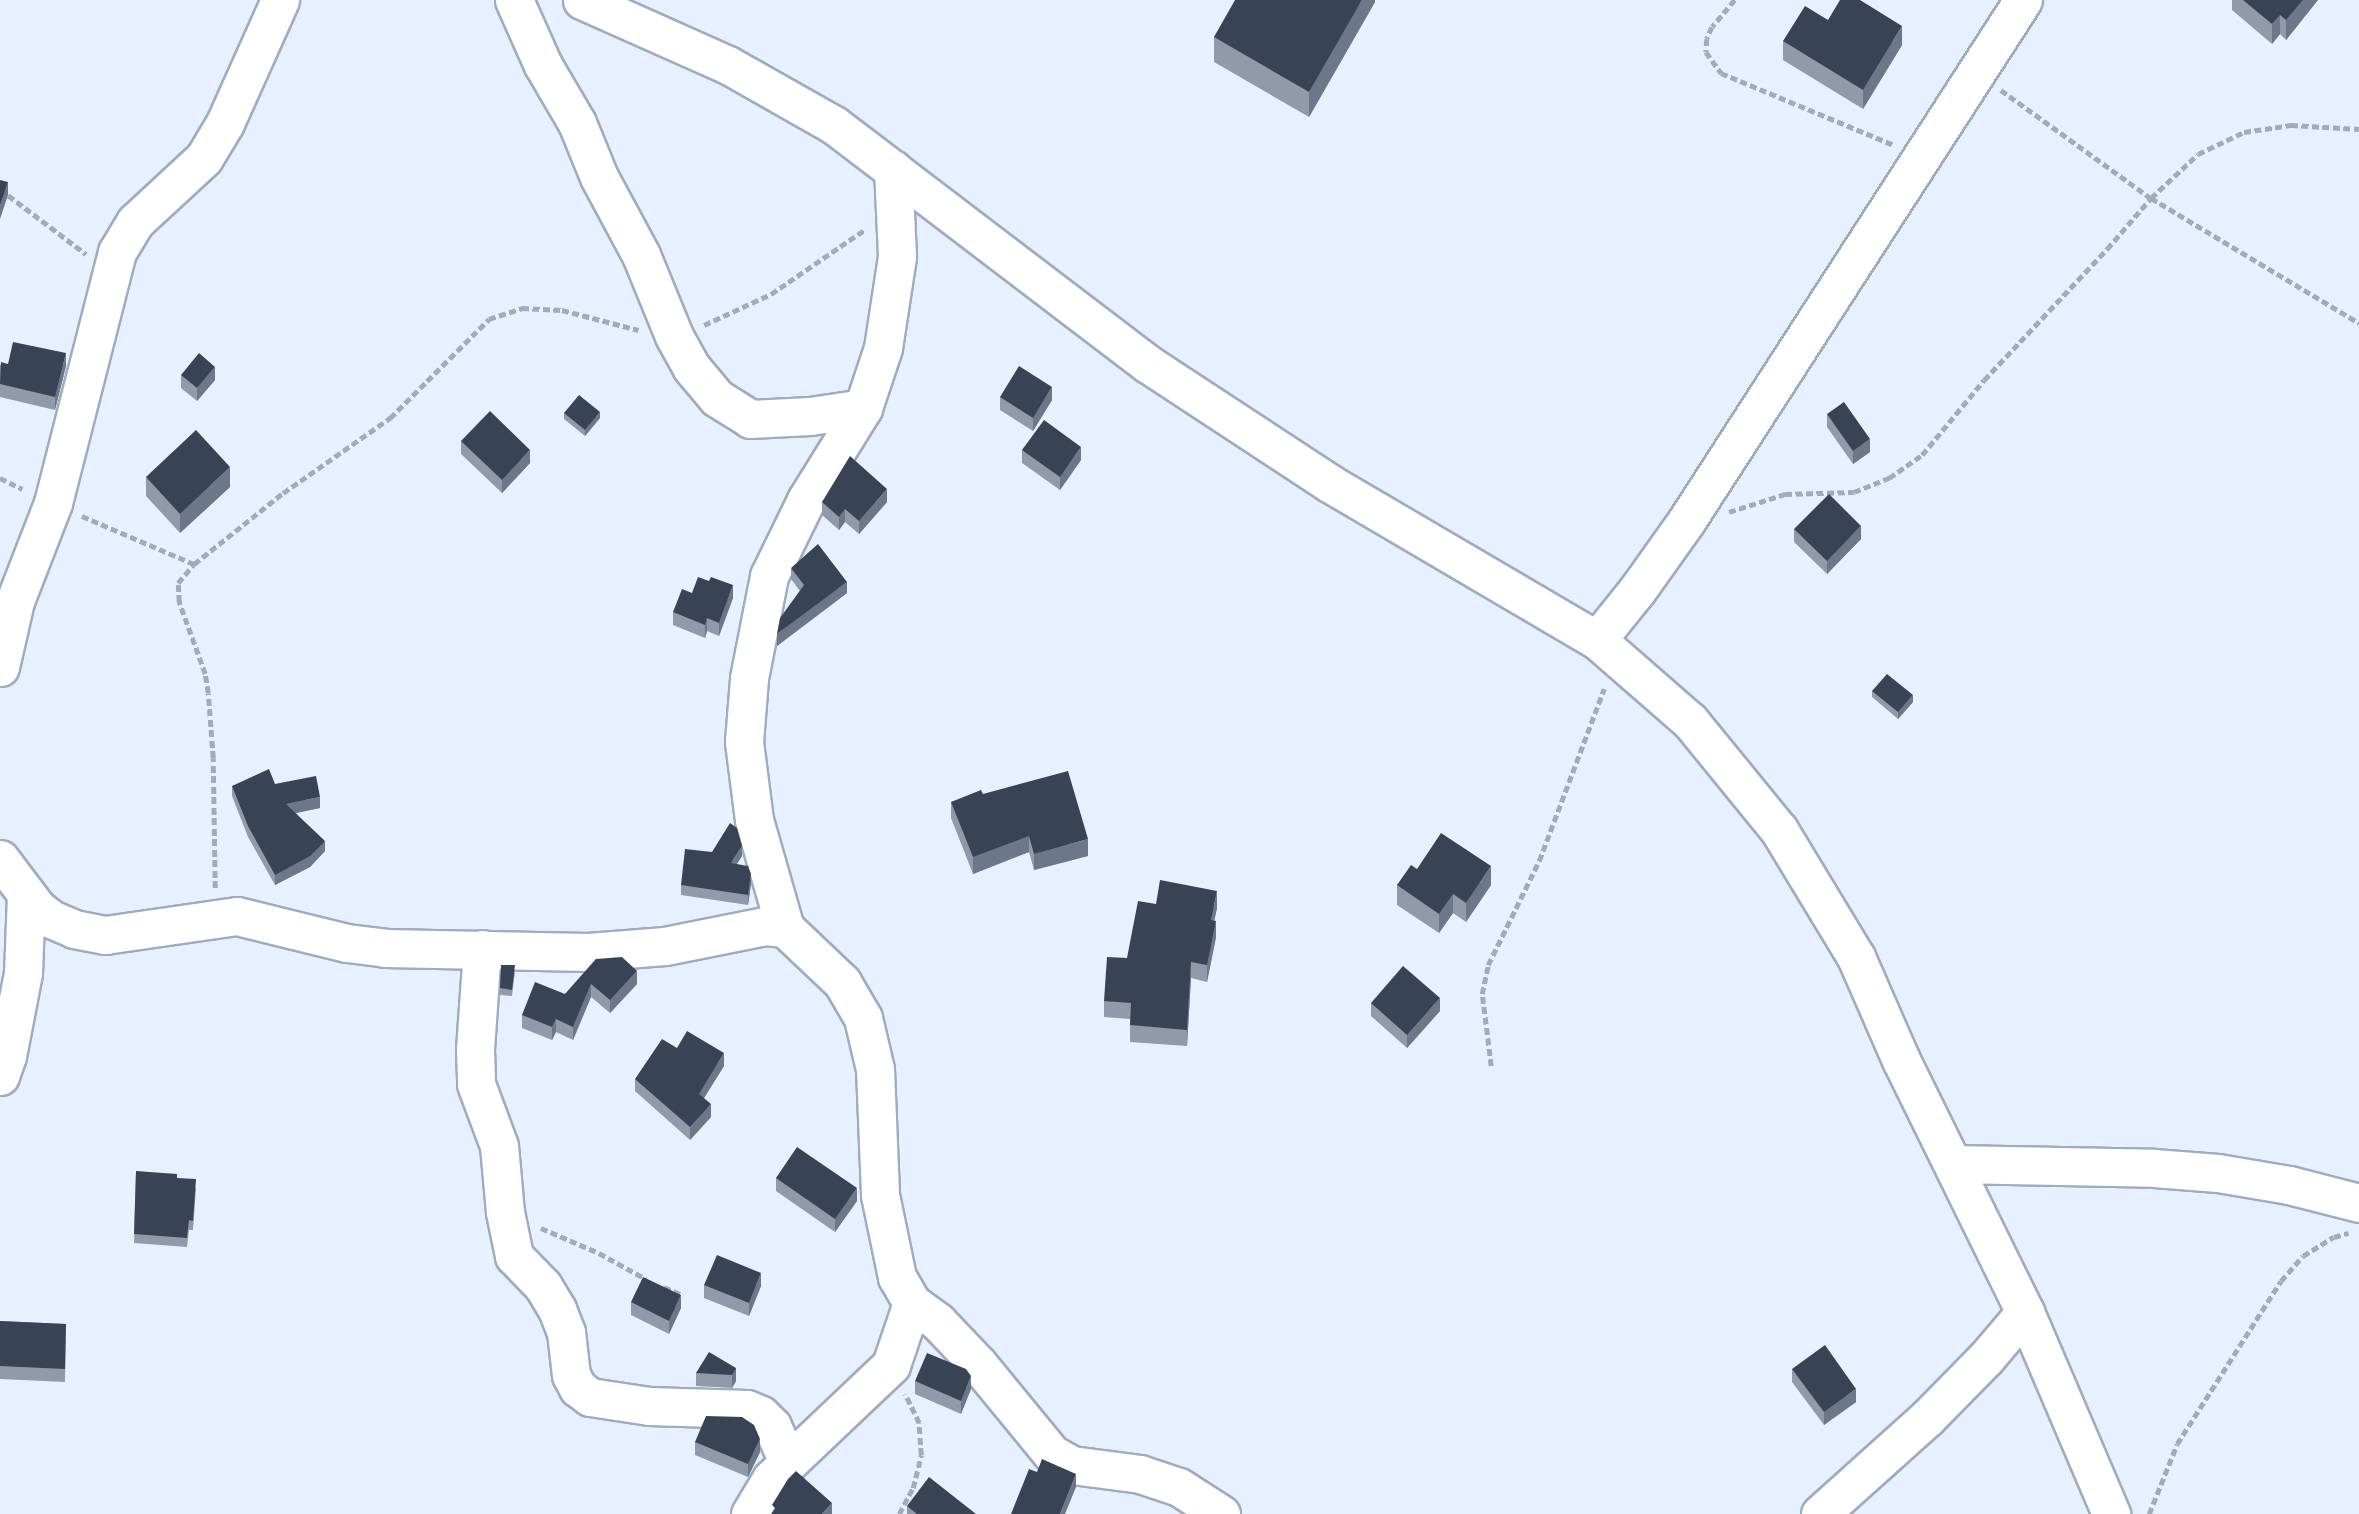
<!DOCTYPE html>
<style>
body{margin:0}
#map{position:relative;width:2359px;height:1514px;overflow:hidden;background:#e7f0ff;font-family:Bitter,serif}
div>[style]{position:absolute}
.path>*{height:4.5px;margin-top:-2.25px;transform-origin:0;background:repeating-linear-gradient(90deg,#a3abb8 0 7px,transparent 0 10.5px)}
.roads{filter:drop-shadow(2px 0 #9eacc2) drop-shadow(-2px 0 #9eacc2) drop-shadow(0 2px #9eacc2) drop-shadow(0 -2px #9eacc2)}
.minor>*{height:37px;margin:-18.5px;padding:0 18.5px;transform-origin:18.5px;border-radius:18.5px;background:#fff}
.wall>*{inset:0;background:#909aaa}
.shaded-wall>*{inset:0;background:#6c7889}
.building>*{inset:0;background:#384456}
span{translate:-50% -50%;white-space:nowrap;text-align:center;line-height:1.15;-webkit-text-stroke:7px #fdfdfd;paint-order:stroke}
</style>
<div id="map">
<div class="path">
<div style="left:1735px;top:0;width:35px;rotate:130deg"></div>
<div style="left:1712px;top:27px;width:13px;rotate:113deg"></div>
<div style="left:1707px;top:39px;width:13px;rotate:94deg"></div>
<div style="left:1706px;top:52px;width:26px;rotate:54deg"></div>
<div style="left:1721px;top:73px;width:187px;rotate:22.6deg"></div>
<div style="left:2001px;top:90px;width:185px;rotate:35.8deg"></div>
<div style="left:2151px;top:198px;width:243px;rotate:31deg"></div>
<div style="left:0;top:189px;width:108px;rotate:37.1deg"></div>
<div style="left:704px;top:325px;width:74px;rotate:-24.8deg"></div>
<div style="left:771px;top:294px;width:113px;rotate:-34.5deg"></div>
<div style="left:0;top:478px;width:25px;rotate:26deg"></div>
<div style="left:1729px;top:512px;width:59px;rotate:-17.8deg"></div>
<div style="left:1785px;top:494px;width:69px;rotate:-1.7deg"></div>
<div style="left:1854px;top:492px;width:38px;rotate:-22deg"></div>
<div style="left:1889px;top:478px;width:40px;rotate:-34.9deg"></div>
<div style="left:1922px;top:455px;width:97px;rotate:-50.4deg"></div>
<div style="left:1984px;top:380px;width:180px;rotate:-46.8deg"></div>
<div style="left:2107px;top:249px;width:67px;rotate:-49.2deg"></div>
<div style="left:2151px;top:198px;width:64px;rotate:-43.1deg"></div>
<div style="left:2198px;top:154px;width:51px;rotate:-25.6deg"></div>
<div style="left:2244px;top:132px;width:48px;rotate:-8.5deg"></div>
<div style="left:2291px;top:125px;width:68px;rotate:3.4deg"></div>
<div style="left:82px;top:516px;width:122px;rotate:23.2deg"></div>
<div style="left:215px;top:888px;width:130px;rotate:-90.9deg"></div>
<div style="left:213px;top:758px;width:65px;rotate:-94.4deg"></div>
<div style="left:208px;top:693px;width:19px;rotate:-99deg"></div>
<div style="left:205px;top:674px;width:77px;rotate:-109.9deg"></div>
<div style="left:179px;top:602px;width:19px;rotate:-93deg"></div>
<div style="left:178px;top:583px;width:25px;rotate:-50deg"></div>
<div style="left:194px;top:564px;width:114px;rotate:-38.6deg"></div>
<div style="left:283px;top:493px;width:131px;rotate:-35deg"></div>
<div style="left:390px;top:418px;width:140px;rotate:-45deg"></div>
<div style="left:489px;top:319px;width:35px;rotate:-18deg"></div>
<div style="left:522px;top:308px;width:40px;rotate:2.9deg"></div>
<div style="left:562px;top:310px;width:79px;rotate:14.7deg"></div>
<div style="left:1491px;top:1066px;width:73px;rotate:-97.1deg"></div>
<div style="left:1482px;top:994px;width:30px;rotate:-78deg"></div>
<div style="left:1488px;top:965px;width:116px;rotate:-63.9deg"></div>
<div style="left:1539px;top:861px;width:184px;rotate:-69.3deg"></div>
<div style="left:541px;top:1228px;width:63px;rotate:23.3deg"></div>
<div style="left:599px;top:1253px;width:54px;rotate:29deg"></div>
<div style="left:664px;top:1287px;width:21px;rotate:23deg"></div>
<div style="left:899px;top:1514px;width:30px;rotate:-62deg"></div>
<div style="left:913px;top:1488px;width:34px;rotate:-76deg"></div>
<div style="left:921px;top:1455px;width:32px;rotate:-94deg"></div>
<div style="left:919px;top:1423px;width:32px;rotate:-116deg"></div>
<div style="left:2149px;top:1514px;width:75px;rotate:-68.2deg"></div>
<div style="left:2177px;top:1444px;width:193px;rotate:-57.5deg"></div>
<div style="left:2281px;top:1281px;width:33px;rotate:-49deg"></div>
<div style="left:2303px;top:1256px;width:36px;rotate:-32deg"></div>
<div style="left:2334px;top:1237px;width:15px;rotate:-16deg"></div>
</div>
<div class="roads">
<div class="minor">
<div style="left:514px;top:0;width:71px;rotate:66deg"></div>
<div style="left:543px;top:65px;width:67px;rotate:59.6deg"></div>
<div style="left:577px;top:123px;width:58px;rotate:67.8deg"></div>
<div style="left:599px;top:177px;width:89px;rotate:61.7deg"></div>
<div style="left:641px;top:255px;width:87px;rotate:67.8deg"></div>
<div style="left:674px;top:336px;width:35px;rotate:61deg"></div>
<div style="left:691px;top:367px;width:40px;rotate:50deg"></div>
<div style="left:717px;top:398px;width:39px;rotate:32deg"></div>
<div style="left:750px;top:419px;width:60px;rotate:-2.9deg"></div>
<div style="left:810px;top:416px;width:54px;rotate:-8.6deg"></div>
<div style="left:582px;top:0;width:160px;rotate:24deg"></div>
<div style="left:728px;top:65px;width:122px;rotate:29.5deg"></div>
<div style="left:834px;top:125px;width:395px;rotate:37.3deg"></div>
<div style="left:1148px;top:364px;width:217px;rotate:33.3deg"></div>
<div style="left:1329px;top:483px;width:311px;rotate:30.4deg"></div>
<div style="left:1597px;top:640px;width:123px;rotate:41.1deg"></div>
<div style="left:1690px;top:721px;width:141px;rotate:50.8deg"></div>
<div style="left:1779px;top:830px;width:149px;rotate:58.8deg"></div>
<div style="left:1856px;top:957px;width:112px;rotate:66.4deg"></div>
<div style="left:1901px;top:1060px;width:281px;rotate:63.8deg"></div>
<div style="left:2025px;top:1312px;width:220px;rotate:66.9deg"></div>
<div style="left:1597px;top:640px;width:65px;rotate:-51.2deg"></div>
<div style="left:1638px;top:589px;width:85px;rotate:-54.6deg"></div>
<div style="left:1687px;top:520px;width:619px;rotate:-57.13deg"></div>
<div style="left:0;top:667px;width:68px;rotate:-77.2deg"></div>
<div style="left:15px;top:601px;width:105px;rotate:-68.8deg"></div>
<div style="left:53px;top:503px;width:259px;rotate:-75.7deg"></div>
<div style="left:117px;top:252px;width:35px;rotate:-59deg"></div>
<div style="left:135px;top:222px;width:94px;rotate:-42.8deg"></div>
<div style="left:204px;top:158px;width:41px;rotate:-59deg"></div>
<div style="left:225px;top:123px;width:135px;rotate:-65.9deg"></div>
<div style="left:0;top:859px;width:61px;rotate:52.9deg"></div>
<div style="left:37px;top:908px;width:18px;rotate:38deg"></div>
<div style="left:51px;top:919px;width:25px;rotate:23deg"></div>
<div style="left:74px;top:929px;width:32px;rotate:11deg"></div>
<div style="left:105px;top:935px;width:133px;rotate:-8.2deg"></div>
<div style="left:237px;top:916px;width:113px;rotate:13.8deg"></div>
<div style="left:347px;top:943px;width:38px;rotate:7deg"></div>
<div style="left:385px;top:948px;width:203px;rotate:1.1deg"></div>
<div style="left:588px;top:952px;width:77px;rotate:-4.5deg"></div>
<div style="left:665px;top:946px;width:102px;rotate:-11.3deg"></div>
<div style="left:765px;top:926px;width:20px;rotate:6deg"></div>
<div style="left:785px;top:928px;width:79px;rotate:43.5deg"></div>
<div style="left:842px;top:982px;width:42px;rotate:59.7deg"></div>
<div style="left:863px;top:1018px;width:52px;rotate:76.8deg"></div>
<div style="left:875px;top:1069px;width:126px;rotate:87.7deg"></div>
<div style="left:880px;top:1195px;width:84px;rotate:78.3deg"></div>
<div style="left:897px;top:1277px;width:30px;rotate:60deg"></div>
<div style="left:912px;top:1303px;width:32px;rotate:36deg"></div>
<div style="left:938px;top:1322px;width:58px;rotate:46.4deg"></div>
<div style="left:978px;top:1364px;width:117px;rotate:50.6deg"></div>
<div style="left:1052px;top:1454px;width:23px;rotate:29deg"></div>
<div style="left:1072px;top:1465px;width:69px;rotate:7.5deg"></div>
<div style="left:1140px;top:1474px;width:41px;rotate:18.4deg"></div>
<div style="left:1179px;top:1487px;width:50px;rotate:32.7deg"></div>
<div style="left:785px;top:928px;width:112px;rotate:-106deg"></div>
<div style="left:754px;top:820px;width:79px;rotate:-97.3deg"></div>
<div style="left:744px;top:742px;width:64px;rotate:-85.5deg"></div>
<div style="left:749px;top:678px;width:104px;rotate:-78.9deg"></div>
<div style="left:769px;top:576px;width:85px;rotate:-64deg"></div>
<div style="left:806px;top:500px;width:108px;rotate:-58.2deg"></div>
<div style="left:863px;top:408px;width:63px;rotate:-71.6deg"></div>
<div style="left:883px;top:348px;width:93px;rotate:-81.3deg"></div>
<div style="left:897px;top:256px;width:87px;rotate:-92.6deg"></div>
<div style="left:482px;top:949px;width:101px;rotate:94deg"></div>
<div style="left:475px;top:1050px;width:34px;rotate:88deg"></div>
<div style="left:476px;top:1084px;width:66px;rotate:69.6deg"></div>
<div style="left:499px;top:1146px;width:66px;rotate:84.8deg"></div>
<div style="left:505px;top:1212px;width:45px;rotate:78.4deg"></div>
<div style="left:514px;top:1256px;width:42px;rotate:46deg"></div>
<div style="left:543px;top:1286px;width:27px;rotate:59deg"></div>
<div style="left:557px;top:1309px;width:25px;rotate:69deg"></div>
<div style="left:566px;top:1332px;width:43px;rotate:83.4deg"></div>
<div style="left:571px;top:1375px;width:15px;rotate:62deg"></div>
<div style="left:578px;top:1388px;width:15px;rotate:37deg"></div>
<div style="left:590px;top:1397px;width:60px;rotate:8.7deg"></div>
<div style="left:649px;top:1406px;width:98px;rotate:1.8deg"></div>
<div style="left:747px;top:1409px;width:15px;rotate:23deg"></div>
<div style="left:761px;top:1415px;width:16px;rotate:45deg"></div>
<div style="left:772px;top:1426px;width:39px;rotate:66deg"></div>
<div style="left:0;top:1076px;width:21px;rotate:-71deg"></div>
<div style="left:7px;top:1056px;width:85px;rotate:-79.1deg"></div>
<div style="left:23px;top:973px;width:79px;rotate:-87.8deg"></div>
<div style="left:1953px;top:1164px;width:201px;rotate:1.1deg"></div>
<div style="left:2154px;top:1168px;width:64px;rotate:4.5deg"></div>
<div style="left:2218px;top:1173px;width:72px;rotate:9.6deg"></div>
<div style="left:2289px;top:1185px;width:72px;rotate:14.4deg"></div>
<div style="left:750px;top:1514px;width:41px;rotate:-59deg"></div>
<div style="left:771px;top:1479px;width:166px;rotate:-43.5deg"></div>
<div style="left:891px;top:1365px;width:65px;rotate:-71.3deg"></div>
<div style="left:1820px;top:1514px;width:144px;rotate:-41.9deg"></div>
<div style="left:1927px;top:1418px;width:84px;rotate:-45.5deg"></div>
<div style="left:1986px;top:1358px;width:60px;rotate:-49.7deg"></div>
</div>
</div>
<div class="wall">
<div style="clip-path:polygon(1375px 0,1375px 2px,1309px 117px,1214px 62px,1214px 37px)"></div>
<div style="clip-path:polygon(2232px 0,2318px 0,2286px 40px,2280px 34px,2272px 44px,2232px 10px)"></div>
<div style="clip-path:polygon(1828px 20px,1902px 45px,1863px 109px,1783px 60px,1783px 41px)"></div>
<div style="clip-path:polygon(8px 364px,66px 366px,55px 410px,0 397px,0 365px)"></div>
<div style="clip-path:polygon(181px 375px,215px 380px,197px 401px,181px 388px)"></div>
<div style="clip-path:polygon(1000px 397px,1052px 400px,1033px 431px,1000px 410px)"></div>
<div style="clip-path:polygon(564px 413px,600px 418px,585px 436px,564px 419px)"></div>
<div style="clip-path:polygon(1827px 414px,1870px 452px,1853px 464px,1827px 427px)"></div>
<div style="clip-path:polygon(461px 441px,530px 463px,502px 493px,461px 454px)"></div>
<div style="clip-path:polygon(1022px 450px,1081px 460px,1060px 490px,1022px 463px)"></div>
<div style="clip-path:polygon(146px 477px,230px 487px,180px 533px,146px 496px)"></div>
<div style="clip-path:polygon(822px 502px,887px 502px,859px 534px,845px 522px,839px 530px,822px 515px)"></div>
<div style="clip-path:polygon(1794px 529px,1861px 539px,1827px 574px,1794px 542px)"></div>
<div style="clip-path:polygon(791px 568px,847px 593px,777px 646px,800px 591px,791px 579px)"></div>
<div style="clip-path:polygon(733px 598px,719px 636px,707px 631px,705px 638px,673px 625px,673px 612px)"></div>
<div style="clip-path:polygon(1872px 691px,1913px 702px,1898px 719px,1872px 697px)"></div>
<div style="clip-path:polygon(275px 784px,320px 808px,296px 813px,325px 851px,310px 867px,275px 885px,248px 837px,232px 796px,232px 786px)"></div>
<div style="clip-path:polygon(983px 794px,1088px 856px,1034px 870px,1029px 852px,973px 874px,951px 818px,951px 802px)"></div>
<div style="clip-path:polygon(742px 856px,737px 864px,751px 884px,748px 905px,681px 895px,681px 885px)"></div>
<div style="clip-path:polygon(1417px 869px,1491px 885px,1466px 922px,1453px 913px,1439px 933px,1397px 905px,1397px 885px)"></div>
<div style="clip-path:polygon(1156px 904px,1217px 908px,1214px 920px,1216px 937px,1207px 982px,1191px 978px,1187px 1046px,1130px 1042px,1130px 1019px,1104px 1017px,1104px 1001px)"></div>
<div style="clip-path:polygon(596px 959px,637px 984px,610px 1013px,591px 997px,573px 1040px,556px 1032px,552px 1040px,522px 1028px,522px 1015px,565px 994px)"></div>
<div style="clip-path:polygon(515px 972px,512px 996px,500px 995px,500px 988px)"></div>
<div style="clip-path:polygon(1371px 1003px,1440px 1011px,1407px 1048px,1371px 1016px)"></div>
<div style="clip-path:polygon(677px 1048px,724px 1066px,704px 1098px,711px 1117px,690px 1140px,635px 1091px,635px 1079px)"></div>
<div style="clip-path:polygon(136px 1171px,177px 1178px,196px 1188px,193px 1230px,189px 1230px,187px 1247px,134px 1243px)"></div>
<div style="clip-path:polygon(776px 1178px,857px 1201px,835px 1232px,776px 1191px)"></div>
<div style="clip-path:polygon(704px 1285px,761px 1286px,749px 1316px,704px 1298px)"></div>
<div style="clip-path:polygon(631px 1302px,681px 1308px,669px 1334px,631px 1315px)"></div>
<div style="clip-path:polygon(0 1321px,66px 1324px,65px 1382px,0 1379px)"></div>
<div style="clip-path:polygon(736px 1368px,736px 1381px,732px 1388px,696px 1386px,696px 1373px)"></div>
<div style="clip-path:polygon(1792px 1369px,1856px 1402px,1824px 1425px,1792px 1382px)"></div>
<div style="clip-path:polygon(915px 1381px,971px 1389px,961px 1414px,915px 1394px)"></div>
<div style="clip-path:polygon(695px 1442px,760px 1452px,748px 1477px,695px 1455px)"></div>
<div style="clip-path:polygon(907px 1506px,976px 1514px,907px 1514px)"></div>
</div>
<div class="shaded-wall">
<div style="clip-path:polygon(1362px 0,1375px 0,1375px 2px,1309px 117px,1309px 92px)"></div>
<div style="clip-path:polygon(2303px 0,2318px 0,2286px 40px,2286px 20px)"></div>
<div style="clip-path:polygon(2280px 15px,2280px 34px,2272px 44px,2272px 24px)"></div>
<div style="clip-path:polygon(1902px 26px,1902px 45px,1863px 109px,1863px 90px)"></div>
<div style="clip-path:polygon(8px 182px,8px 195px,0 219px,0 206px)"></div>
<div style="clip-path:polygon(66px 353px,66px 366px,55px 410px,55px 397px)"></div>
<div style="clip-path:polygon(215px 367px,215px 380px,197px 401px,197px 388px)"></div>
<div style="clip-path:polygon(1052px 387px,1052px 400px,1033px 431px,1033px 418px)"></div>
<div style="clip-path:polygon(600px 412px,600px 418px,585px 436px,585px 430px)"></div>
<div style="clip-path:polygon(1870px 439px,1870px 452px,1853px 464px,1853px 451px)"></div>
<div style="clip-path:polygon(1081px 447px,1081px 460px,1060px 490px,1060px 477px)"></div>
<div style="clip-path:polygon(530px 450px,530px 463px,502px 493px,502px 480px)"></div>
<div style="clip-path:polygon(230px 467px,230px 487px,180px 533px,180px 514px)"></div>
<div style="clip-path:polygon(887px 489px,887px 502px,859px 534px,859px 521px)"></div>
<div style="clip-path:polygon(845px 509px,845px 522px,839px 530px,839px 517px)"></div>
<div style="clip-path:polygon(1861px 526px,1861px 539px,1827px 574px,1827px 561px)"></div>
<div style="clip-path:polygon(847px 582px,847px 593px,777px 646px,777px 634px)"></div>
<div style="clip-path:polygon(733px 585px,733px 598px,719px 636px,719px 623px)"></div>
<div style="clip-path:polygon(707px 618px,707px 631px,705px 638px,705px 625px)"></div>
<div style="clip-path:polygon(1913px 695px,1913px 702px,1898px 719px,1898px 712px)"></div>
<div style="clip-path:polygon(320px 797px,320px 808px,286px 815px,286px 804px)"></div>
<div style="clip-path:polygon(1029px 836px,1029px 852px,973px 874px,973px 857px)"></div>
<div style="clip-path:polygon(1088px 839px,1088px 856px,1034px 870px,1034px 854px)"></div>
<div style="clip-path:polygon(325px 841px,325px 851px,310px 867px,275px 885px,275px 875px)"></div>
<div style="clip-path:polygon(742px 846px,742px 856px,731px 873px,731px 863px)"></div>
<div style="clip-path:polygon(1491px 866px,1491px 885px,1466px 922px,1466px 903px)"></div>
<div style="clip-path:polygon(751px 874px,751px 884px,748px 905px,748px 895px)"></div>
<div style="clip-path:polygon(1217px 891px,1217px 908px,1211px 936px,1211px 920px)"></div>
<div style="clip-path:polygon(1453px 894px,1453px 913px,1439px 933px,1439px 914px)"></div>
<div style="clip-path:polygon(1216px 921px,1216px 937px,1207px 982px,1207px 965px)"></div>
<div style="clip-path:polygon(1191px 962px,1191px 978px,1187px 1046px,1187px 1030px)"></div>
<div style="clip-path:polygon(637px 971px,637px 984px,610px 1013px,610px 1000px)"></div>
<div style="clip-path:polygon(591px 984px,591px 997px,573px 1040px,573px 1027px)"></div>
<div style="clip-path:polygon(1440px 998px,1440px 1011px,1407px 1048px,1407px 1035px)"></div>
<div style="clip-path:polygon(556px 1019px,556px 1032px,552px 1040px,552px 1027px)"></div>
<div style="clip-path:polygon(724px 1053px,724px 1066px,699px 1106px,699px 1094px)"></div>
<div style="clip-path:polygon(711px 1104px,711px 1117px,690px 1140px,690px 1127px)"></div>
<div style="clip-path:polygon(857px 1188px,857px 1201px,835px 1232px,835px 1219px)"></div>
<div style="clip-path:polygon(761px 1273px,761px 1286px,749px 1316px,749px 1303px)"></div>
<div style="clip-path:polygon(681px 1295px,681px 1308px,669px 1334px,669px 1321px)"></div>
<div style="clip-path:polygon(736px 1368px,736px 1381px,732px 1388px,732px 1375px)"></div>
<div style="clip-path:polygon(971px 1376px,971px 1389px,961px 1414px,961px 1401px)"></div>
<div style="clip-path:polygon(1856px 1389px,1856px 1402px,1824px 1425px,1824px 1412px)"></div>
<div style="clip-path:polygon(760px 1439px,760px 1452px,748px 1477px,748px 1464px)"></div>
<div style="clip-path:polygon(1076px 1474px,1076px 1487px,1065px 1514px,1060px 1514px)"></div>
<div style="clip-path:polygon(832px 1503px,832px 1514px,822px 1514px)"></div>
</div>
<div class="building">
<div style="clip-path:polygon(1235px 0,1362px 0,1309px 92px,1214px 37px)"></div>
<div style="clip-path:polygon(1840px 0,1860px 0,1902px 26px,1863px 90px,1783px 41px,1805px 6px,1828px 20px)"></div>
<div style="clip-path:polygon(2243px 0,2303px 0,2286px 20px,2280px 15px,2272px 24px)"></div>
<div style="clip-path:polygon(0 180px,8px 182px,0 206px)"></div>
<div style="clip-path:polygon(13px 342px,66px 353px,55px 397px,0 384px,1px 362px,8px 364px)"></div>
<div style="clip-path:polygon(199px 353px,215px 367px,197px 388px,181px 375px)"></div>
<div style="clip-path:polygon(1019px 366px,1052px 387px,1033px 418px,1000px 397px)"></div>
<div style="clip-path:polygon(579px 395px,600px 412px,585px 430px,564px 413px)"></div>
<div style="clip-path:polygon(1844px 402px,1870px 439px,1853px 451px,1827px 414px)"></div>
<div style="clip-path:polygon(490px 411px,530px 450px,502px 480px,461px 441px)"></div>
<div style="clip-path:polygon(1044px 420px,1081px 447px,1060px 477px,1022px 450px)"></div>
<div style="clip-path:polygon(196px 430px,230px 467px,180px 514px,146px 477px)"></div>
<div style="clip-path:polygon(850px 456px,887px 489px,859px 521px,845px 509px,839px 517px,822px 502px)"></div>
<div style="clip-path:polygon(1829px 494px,1861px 526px,1827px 561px,1794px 529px)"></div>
<div style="clip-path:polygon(818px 544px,847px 582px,777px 634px,780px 618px,804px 585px,791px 568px)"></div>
<div style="clip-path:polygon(698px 577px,709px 581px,711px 577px,733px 585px,719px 623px,707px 618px,705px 625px,673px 612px,682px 589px,692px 593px)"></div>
<div style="clip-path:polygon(1887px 674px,1913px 695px,1898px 712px,1872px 691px)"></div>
<div style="clip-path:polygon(269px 769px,275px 784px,316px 776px,320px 797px,286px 804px,325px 841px,310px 856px,275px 875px,248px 826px,232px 786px)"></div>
<div style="clip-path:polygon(1068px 771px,1088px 839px,1034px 854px,1029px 836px,973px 857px,951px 802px,981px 790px,983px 794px)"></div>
<div style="clip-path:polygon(730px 823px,737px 828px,742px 846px,731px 863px,748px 866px,751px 874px,748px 895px,681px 885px,685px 849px,712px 852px)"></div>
<div style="clip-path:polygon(1441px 833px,1491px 866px,1466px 903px,1453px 894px,1439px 914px,1397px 885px,1411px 865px,1417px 869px)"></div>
<div style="clip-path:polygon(1160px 880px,1217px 891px,1211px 920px,1216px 921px,1207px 965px,1191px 962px,1187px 1030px,1130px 1025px,1131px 1003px,1104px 1001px,1107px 957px,1127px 958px,1138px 901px,1156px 904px)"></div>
<div style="clip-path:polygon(622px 957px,637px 971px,610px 1000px,591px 984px,573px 1027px,556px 1019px,552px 1027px,522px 1015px,535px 982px,565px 994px,596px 959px)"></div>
<div style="clip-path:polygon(501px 965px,515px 965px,512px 990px,500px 988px)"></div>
<div style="clip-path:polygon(1403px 966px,1440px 998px,1407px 1035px,1371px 1003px)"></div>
<div style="clip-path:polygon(687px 1031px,724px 1053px,699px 1094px,711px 1104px,690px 1127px,635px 1079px,662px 1039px,677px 1048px)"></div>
<div style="clip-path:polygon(797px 1147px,857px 1188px,835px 1219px,776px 1178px)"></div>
<div style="clip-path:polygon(136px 1171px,177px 1174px,177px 1178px,196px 1179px,193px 1221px,189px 1220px,187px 1238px,134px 1234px)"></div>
<div style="clip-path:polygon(717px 1255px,761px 1273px,749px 1303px,704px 1285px)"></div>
<div style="clip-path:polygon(643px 1277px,681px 1295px,669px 1321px,631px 1302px)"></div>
<div style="clip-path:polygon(0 1321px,66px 1324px,65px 1369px,0 1366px)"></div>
<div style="clip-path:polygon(1825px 1345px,1856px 1389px,1824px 1412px,1792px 1369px)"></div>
<div style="clip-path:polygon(709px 1352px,736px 1368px,732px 1375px,696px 1373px)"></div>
<div style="clip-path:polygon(927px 1353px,966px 1369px,971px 1376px,961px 1401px,915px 1381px)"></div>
<div style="clip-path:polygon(706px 1416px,742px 1417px,754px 1425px,760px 1439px,748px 1464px,695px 1442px)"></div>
<div style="clip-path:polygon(1042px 1459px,1076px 1474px,1060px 1514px,1011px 1514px,1029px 1469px,1037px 1472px)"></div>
<div style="clip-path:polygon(796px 1471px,832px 1503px,822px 1514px,771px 1514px,775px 1508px,772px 1505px,788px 1479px)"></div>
<div style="clip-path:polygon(929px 1477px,976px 1514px,917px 1514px,907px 1506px)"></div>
</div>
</div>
